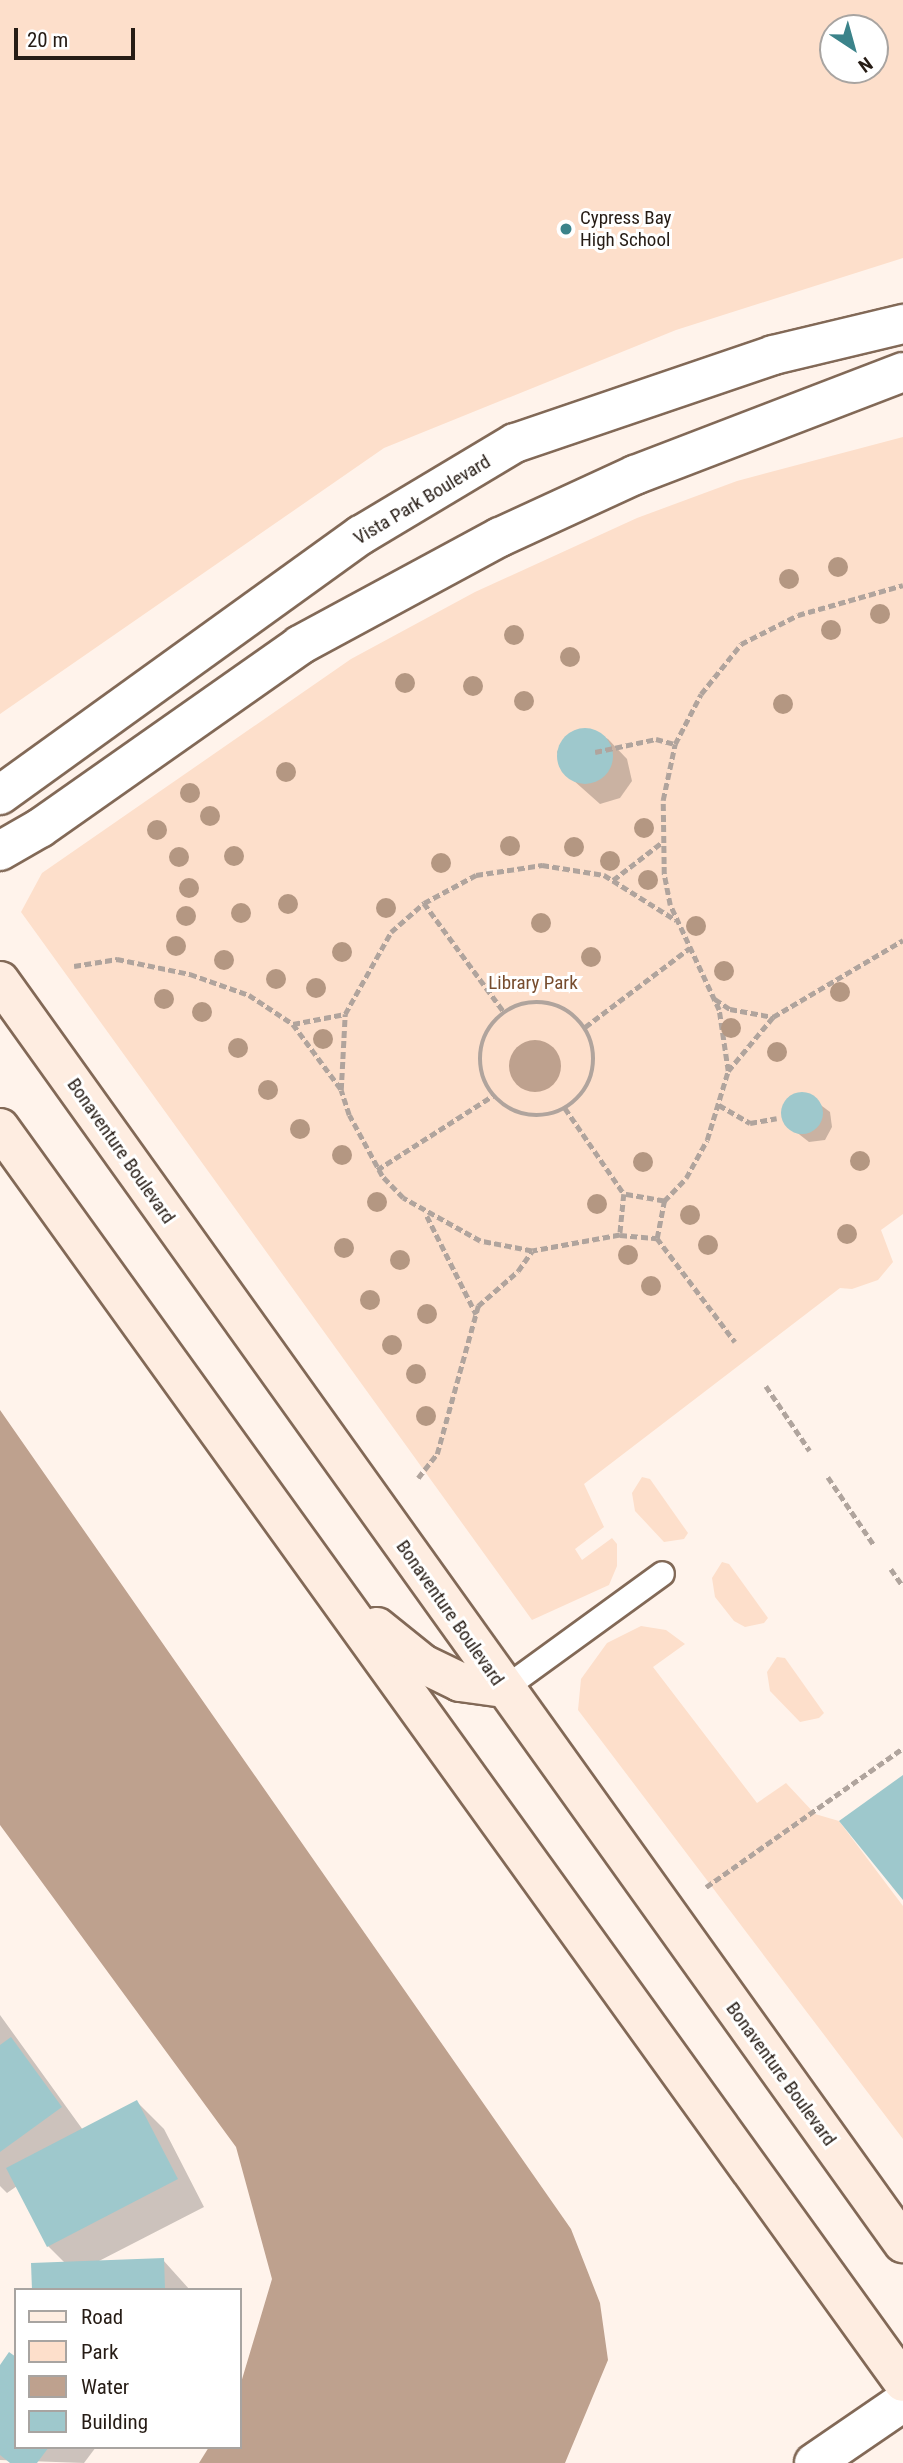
<!DOCTYPE html>
<style>
body{margin:0}
#map{position:relative;width:903px;height:2463px;overflow:hidden;background:#fff3eb;font-family:"Roboto Condensed",sans-serif}
div>[style]{position:absolute}
.green>*{inset:0;background:#fddfcb}
.water>*{inset:0;background:#bea18e}
.round{border-radius:50%}
.shadow>*{inset:0;background:#0003}
.building>*{inset:0;background:#9ec8cc}
.path>*{height:4.5px;margin-top:-2.25px;transform-origin:0;background:repeating-linear-gradient(90deg,#b0a49d 0 7px,transparent 0 10.5px)}
.path>.ring{margin:-2.25px;padding:0;box-sizing:content-box;background:none;border:4.5px solid #b0a49d;border-radius:50%}
.roads{filter:drop-shadow(2px 0 #826957) drop-shadow(-2px 0 #826957) drop-shadow(0 2px #826957) drop-shadow(0 -2px #826957)}
.lane>*{height:23px;margin:-11.5px;padding:0 11.5px;transform-origin:11.5px;border-radius:11.5px;background:#fff}
.street>*{height:38px;margin:-19px;padding:0 19px;transform-origin:19px;border-radius:19px;background:#fff}
.secondary>*{height:38px;margin:-19px;padding:0 19px;transform-origin:19px;border-radius:19px;background:#feede1}
.trees>*{width:20px;height:20px;margin:-10px;border-radius:50%;background:#b49782}
.dots>*{width:19px;height:19px;translate:-50% -50%;box-sizing:border-box;border:4px solid #fff;border-radius:50%}
span{translate:-50% -50%;white-space:nowrap;text-align:center;line-height:1.15;-webkit-text-stroke:6px #fff;paint-order:stroke}
.poi-label{font-size:19px;color:#261c15}
.left{translate:0 -50%;text-align:left}
.street-label{font-size:19px;color:#261c15}
.park-label{font-size:19px;color:#774c2d}
.legend{position:absolute;left:14px;top:2288px;width:228px;height:161px;box-sizing:border-box;background:#fff;border:2px solid #a8a4a1;margin:0;padding:9px 12px;list-style:none;font-size:21px;color:#261c15}
.legend li{display:flex;align-items:center;gap:14px;height:35px}
.legend b{width:35px;border:2px solid #a8a4a1}
.north{position:absolute;left:819px;top:14px;width:70px;height:70px;box-sizing:border-box;background:#fff;border:2px solid #a8a4a1;border-radius:50%;rotate:144deg;font-size:19px;font-weight:700;line-height:28px;text-align:center;color:#261c15}
.north::after{content:'';display:block;margin:auto;width:24px;height:32px;background:#3b838a;clip-path:polygon(50% 0,100% 100%,50% 72%,0 100%)}
.scale{position:absolute;left:14px;top:28px;width:121px;height:32px;box-sizing:border-box;border:4px solid #261c15;border-top:0;padding-left:9px;font-size:21px;line-height:24px;white-space:nowrap;color:#261c15;-webkit-text-stroke:5px #fff;paint-order:stroke}
</style>
<div id="map">
<div class="green">
<div style="clip-path:polygon(evenodd,0 0,903px 0,903px 258px,676px 330px,384px 448px,0 714px,0 0,875px 28px,875px 70px,833px 70px,833px 28px,875px 28px)"></div>
<div style="clip-path:polygon(903px 437px,903px 1214px,881px 1230px,893px 1262px,878px 1280px,852px 1289px,840px 1288px,584px 1484px,604px 1527px,575px 1549px,582px 1560px,612px 1538px,617px 1544px,617px 1566px,609px 1585px,532px 1620px,21px 912px,42px 873px,351px 659px,475px 592px,637px 518px,737px 481px)"></div>
<div style="clip-path:polygon(642px 1477px,650px 1479px,688px 1533px,684px 1539px,664px 1542px,635px 1511px,632px 1493px)"></div>
<div style="clip-path:polygon(722px 1562px,729px 1564px,768px 1618px,764px 1623px,745px 1627px,734px 1621px,715px 1597px,712px 1578px)"></div>
<div style="clip-path:polygon(641px 1626px,666px 1630px,685px 1644px,653px 1667px,757px 1803px,786px 1783px,815px 1814px,839px 1821px,903px 1906px,903px 2139px,578px 1710px,581px 1679px,607px 1643px)"></div>
<div style="clip-path:polygon(777px 1657px,785px 1658px,824px 1713px,819px 1718px,800px 1722px,770px 1691px,767px 1672px)"></div>
</div>
<div class="water">
<div class="round" style="left:509px;top:1040px;width:52px;height:52px"></div>
<div style="clip-path:polygon(0 1410px,571px 2229px,600px 2303px,608px 2360px,565px 2463px,199px 2463px,209px 2447px,240px 2447px,240px 2386px,272px 2279px,236px 2147px,0 1825px)"></div>
</div>
<div class="shadow">
<div style="clip-path:polygon(589px 730px,608px 739px,627px 759px,632px 781px,620px 798px,600px 804px,564px 772px,557px 752px,568px 735px)"></div>
<div style="clip-path:polygon(806px 1094px,830px 1112px,832px 1127px,825px 1140px,809px 1142px,786px 1124px,782px 1108px,790px 1096px)"></div>
<div style="clip-path:polygon(0 2015px,83px 2130px,137px 2102px,164px 2129px,204px 2207px,97px 2262px,163px 2260px,190px 2290px,34px 2290px,65px 2263px,48px 2246px,17px 2186px,7px 2193px,0 2186px)"></div>
<div style="clip-path:polygon(0 2368px,16px 2447px,96px 2447px,84px 2463px,0 2460px)"></div>
</div>
<div class="building">
<div class="round" style="left:557px;top:728px;width:56px;height:56px"></div>
<div class="round" style="left:781px;top:1092px;width:42px;height:42px"></div>
<div style="clip-path:polygon(903px 1775px,903px 1900px,839px 1821px)"></div>
<div style="clip-path:polygon(11px 2037px,62px 2107px,0 2152px,0 2045px)"></div>
<div style="clip-path:polygon(137px 2100px,178px 2179px,47px 2247px,6px 2168px)"></div>
<div style="clip-path:polygon(164px 2258px,165px 2290px,32px 2290px,31px 2263px)"></div>
<div style="clip-path:polygon(9px 2352px,16px 2357px,16px 2447px,49px 2447px,37px 2463px,10px 2463px,0 2455px,0 2365px)"></div>
</div>
<div class="path">
<div style="left:595px;top:752px;width:62px;rotate:-12deg"></div>
<div style="left:656px;top:739px;width:20px;rotate:15deg"></div>
<div style="left:613px;top:880px;width:61px;rotate:-37.6deg"></div>
<div style="left:424px;top:903px;width:135px;rotate:53.7deg"></div>
<div style="left:74px;top:966px;width:44px;rotate:-9.2deg"></div>
<div style="left:117px;top:959px;width:75px;rotate:11.6deg"></div>
<div style="left:190px;top:974px;width:63px;rotate:19.6deg"></div>
<div style="left:249px;top:995px;width:53px;rotate:33.4deg"></div>
<div style="left:293px;top:1024px;width:81px;rotate:53.6deg"></div>
<div style="left:715px;top:999px;width:18px;rotate:34deg"></div>
<div style="left:730px;top:1009px;width:44px;rotate:10.5deg"></div>
<div class="ring" style="left:480px;top:1002px;width:109.5px;height:109.5px"></div>
<div style="left:293px;top:1024px;width:53px;rotate:-10.9deg"></div>
<div style="left:585px;top:1027px;width:131px;rotate:-37deg"></div>
<div style="left:728px;top:1071px;width:70px;rotate:-50.2deg"></div>
<div style="left:773px;top:1017px;width:151px;rotate:-30.6deg"></div>
<div style="left:719px;top:1105px;width:36px;rotate:30deg"></div>
<div style="left:750px;top:1123px;width:27px;rotate:-10deg"></div>
<div style="left:565px;top:1108px;width:104px;rotate:55.5deg"></div>
<div style="left:377px;top:1170px;width:139px;rotate:-32.7deg"></div>
<div style="left:664px;top:1201px;width:41px;rotate:-170.1deg"></div>
<div style="left:624px;top:1194px;width:41px;rotate:95.6deg"></div>
<div style="left:620px;top:1235px;width:37px;rotate:5deg"></div>
<div style="left:657px;top:1238px;width:130px;rotate:53.1deg"></div>
<div style="left:427px;top:1216px;width:110px;rotate:63.4deg"></div>
<div style="left:620px;top:1235px;width:89px;rotate:169.7deg"></div>
<div style="left:532px;top:1251px;width:53px;rotate:-169.1deg"></div>
<div style="left:480px;top:1241px;width:88px;rotate:-150.8deg"></div>
<div style="left:403px;top:1198px;width:30px;rotate:-134deg"></div>
<div style="left:382px;top:1176px;width:69px;rotate:-118.4deg"></div>
<div style="left:349px;top:1115px;width:26px;rotate:-108deg"></div>
<div style="left:341px;top:1090px;width:76px;rotate:-87deg"></div>
<div style="left:345px;top:1014px;width:94px;rotate:-60.7deg"></div>
<div style="left:391px;top:932px;width:44px;rotate:-41.3deg"></div>
<div style="left:424px;top:903px;width:59px;rotate:-28.3deg"></div>
<div style="left:476px;top:875px;width:67px;rotate:-8.6deg"></div>
<div style="left:542px;top:865px;width:63px;rotate:9.2deg"></div>
<div style="left:604px;top:875px;width:85px;rotate:32deg"></div>
<div style="left:657px;top:1238px;width:38px;rotate:-79deg"></div>
<div style="left:664px;top:1201px;width:32px;rotate:-46deg"></div>
<div style="left:686px;top:1178px;width:43px;rotate:-61.1deg"></div>
<div style="left:707px;top:1140px;width:72px;rotate:-73.1deg"></div>
<div style="left:728px;top:1071px;width:62px;rotate:-98.4deg"></div>
<div style="left:719px;top:1010px;width:116px;rotate:-115deg"></div>
<div style="left:670px;top:905px;width:32px;rotate:-101deg"></div>
<div style="left:664px;top:874px;width:74px;rotate:-90.8deg"></div>
<div style="left:663px;top:800px;width:57px;rotate:-77.9deg"></div>
<div style="left:675px;top:744px;width:56px;rotate:-62.5deg"></div>
<div style="left:701px;top:694px;width:64px;rotate:-51.3deg"></div>
<div style="left:741px;top:644px;width:64px;rotate:-27deg"></div>
<div style="left:798px;top:615px;width:109px;rotate:-15.9deg"></div>
<div style="left:766px;top:1386px;width:78px;rotate:55.9deg"></div>
<div style="left:828px;top:1477px;width:82px;rotate:55.9deg"></div>
<div style="left:418px;top:1478px;width:31px;rotate:-52deg"></div>
<div style="left:437px;top:1454px;width:154px;rotate:-74.5deg"></div>
<div style="left:478px;top:1306px;width:53px;rotate:-41.2deg"></div>
<div style="left:518px;top:1271px;width:24px;rotate:-55deg"></div>
<div style="left:891px;top:1569px;width:21px;rotate:55deg"></div>
<div style="left:706px;top:1887px;width:241px;rotate:-35.2deg"></div>
</div>
<div class="roads">
<div class="lane">
<div style="left:504px;top:1688px;width:195px;rotate:-36deg"></div>
</div>
<div class="street">
<div style="left:0;top:795px;width:445px;rotate:-35.8deg"></div>
<div style="left:361px;top:535px;width:179px;rotate:-30.9deg"></div>
<div style="left:515px;top:443px;width:273px;rotate:-18.8deg"></div>
<div style="left:773px;top:355px;width:134px;rotate:-13.4deg"></div>
<div style="left:0;top:851px;width:46px;rotate:-29.9deg"></div>
<div style="left:40px;top:828px;width:318px;rotate:-35.1deg"></div>
<div style="left:300px;top:645px;width:227px;rotate:-28.4deg"></div>
<div style="left:500px;top:537px;width:149px;rotate:-24.7deg"></div>
<div style="left:635px;top:475px;width:287px;rotate:-21deg"></div>
<div style="left:814px;top:2463px;width:108px;rotate:-34.4deg"></div>
</div>
<div class="secondary">
<div style="left:0;top:981px;width:1552px;rotate:54.42deg"></div>
<div style="left:0;top:1128px;width:1545px;rotate:54.24deg"></div>
<div style="left:377px;top:1627px;width:59px;rotate:38.8deg"></div>
<div style="left:423px;top:1664px;width:41px;rotate:25.9deg"></div>
<div style="left:460px;top:1682px;width:44px;rotate:7.8deg"></div>
</div>
</div>
<div class="trees">
<div style="left:838px;top:567px"></div>
<div style="left:789px;top:579px"></div>
<div style="left:880px;top:614px"></div>
<div style="left:831px;top:630px"></div>
<div style="left:514px;top:635px"></div>
<div style="left:570px;top:657px"></div>
<div style="left:405px;top:683px"></div>
<div style="left:473px;top:686px"></div>
<div style="left:524px;top:701px"></div>
<div style="left:783px;top:704px"></div>
<div style="left:286px;top:772px"></div>
<div style="left:190px;top:793px"></div>
<div style="left:210px;top:816px"></div>
<div style="left:644px;top:828px"></div>
<div style="left:157px;top:830px"></div>
<div style="left:510px;top:846px"></div>
<div style="left:574px;top:847px"></div>
<div style="left:234px;top:856px"></div>
<div style="left:179px;top:857px"></div>
<div style="left:610px;top:861px"></div>
<div style="left:441px;top:863px"></div>
<div style="left:648px;top:880px"></div>
<div style="left:189px;top:888px"></div>
<div style="left:288px;top:904px"></div>
<div style="left:386px;top:908px"></div>
<div style="left:241px;top:913px"></div>
<div style="left:186px;top:916px"></div>
<div style="left:541px;top:923px"></div>
<div style="left:696px;top:926px"></div>
<div style="left:176px;top:946px"></div>
<div style="left:342px;top:952px"></div>
<div style="left:591px;top:957px"></div>
<div style="left:224px;top:960px"></div>
<div style="left:724px;top:971px"></div>
<div style="left:276px;top:979px"></div>
<div style="left:316px;top:988px"></div>
<div style="left:840px;top:992px"></div>
<div style="left:164px;top:999px"></div>
<div style="left:202px;top:1012px"></div>
<div style="left:731px;top:1028px"></div>
<div style="left:323px;top:1039px"></div>
<div style="left:238px;top:1048px"></div>
<div style="left:777px;top:1052px"></div>
<div style="left:268px;top:1090px"></div>
<div style="left:300px;top:1129px"></div>
<div style="left:342px;top:1155px"></div>
<div style="left:860px;top:1161px"></div>
<div style="left:643px;top:1162px"></div>
<div style="left:377px;top:1202px"></div>
<div style="left:597px;top:1204px"></div>
<div style="left:690px;top:1215px"></div>
<div style="left:847px;top:1234px"></div>
<div style="left:708px;top:1245px"></div>
<div style="left:344px;top:1248px"></div>
<div style="left:628px;top:1255px"></div>
<div style="left:400px;top:1260px"></div>
<div style="left:651px;top:1286px"></div>
<div style="left:370px;top:1300px"></div>
<div style="left:427px;top:1314px"></div>
<div style="left:392px;top:1345px"></div>
<div style="left:416px;top:1374px"></div>
<div style="left:426px;top:1416px"></div>
</div>
<div class="dots">
<div style="left:566px;top:229px;background:#3b838a"></div>
</div>
<div class="poi-label">
<span class="left" style="left:580px;top:229px">Cypress Bay<br>High School</span>
</div>
<div class="street-label">
<span style="left:422px;top:500px;rotate:-31deg">Vista Park Boulevard</span>
<span style="left:121px;top:1151px;rotate:55deg">Bonaventure Boulevard</span>
<span style="left:450px;top:1613px;rotate:55deg">Bonaventure Boulevard</span>
<span style="left:781px;top:2074px;rotate:54deg">Bonaventure Boulevard</span>
</div>
<div class="park-label">
<span style="left:533px;top:983px">Library Park</span>
</div>
<ul class="legend">
<li><b style="height:9px;background:#feede1"></b>Road</li>
<li><b style="height:19px;background:#fddfcb"></b>Park</li>
<li><b style="height:19px;background:#bea18e"></b>Water</li>
<li><b style="height:19px;background:#9ec8cc"></b>Building</li>
</ul>
<div class="north">N</div>
<div class="scale">20 m</div>
</div>
